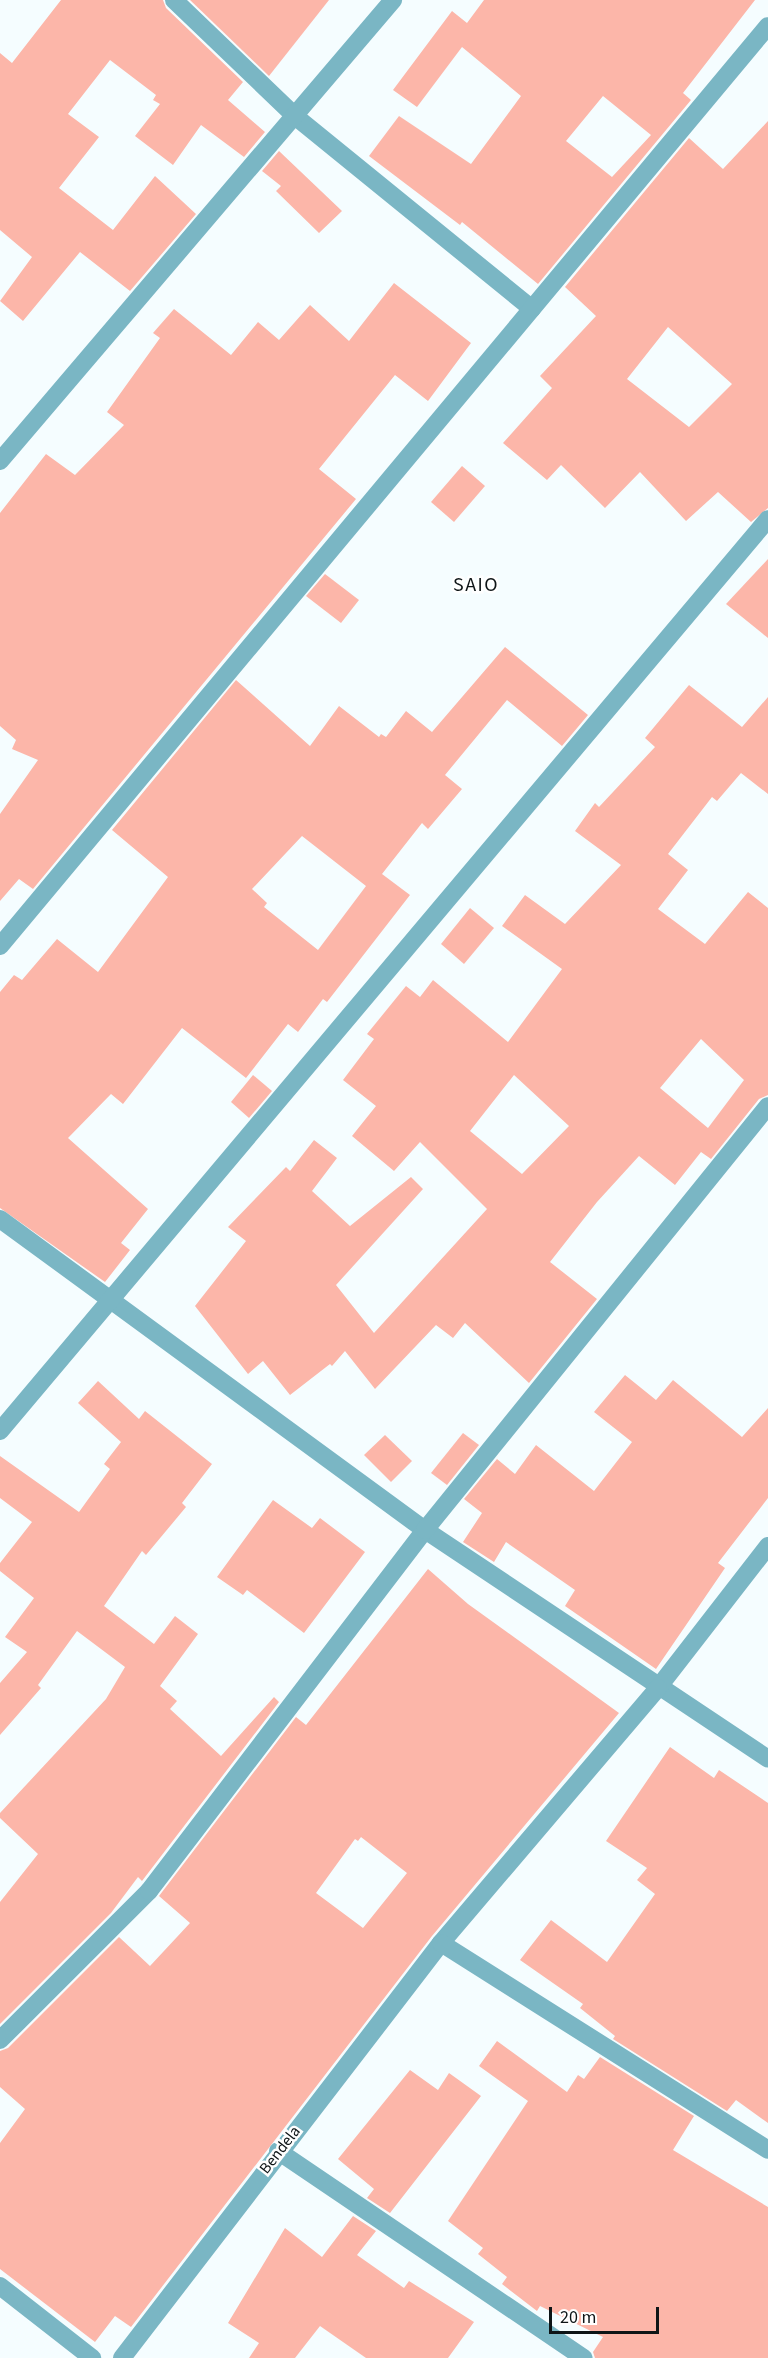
<!DOCTYPE html>
<style>
body{margin:0}
#map{position:relative;width:768px;height:2358px;overflow:hidden;background:#f5fdff;font-family:"Source Sans 3",sans-serif}
div>[style]{position:absolute}
.building>*{inset:0;background:#fcb6a9}
.minor>*{height:18px;margin:-9px;padding:0 9px;transform-origin:9px;border-radius:9px;background:#7ab6c4}
.tertiary>*{height:18px;margin:-9px;padding:0 9px;transform-origin:9px;border-radius:9px;background:#7ab6c4}
span{translate:-50% -50%;white-space:nowrap;text-align:center;line-height:1.15;-webkit-text-stroke:5px #fff;paint-order:stroke}
.street-label{font-size:16px;color:#0e1517}
.quarter-label{font-size:20px;color:#0e1517;letter-spacing:1.5px}
.scale{position:absolute;left:549px;top:2307px;width:110px;height:27px;box-sizing:border-box;border:3px solid #0e1517;border-top:0;padding-left:8px;font-size:18px;line-height:21px;white-space:nowrap;color:#0e1517;-webkit-text-stroke:4px #fff;paint-order:stroke}
</style>
<div id="map">
<div class="building">
<div style="clip-path:polygon(61px 0,163px 0,166px 8px,243px 82px,228px 100px,265px 132px,244px 157px,201px 125px,173px 165px,135px 136px,160px 104px,153px 100px,156px 95px,110px 60px,68px 114px,99px 137px,59px 188px,113px 230px,155px 176px,196px 214px,130px 291px,80px 252px,23px 321px,0 301px,32px 257px,0 230px,0 53px,12px 63px)"></div>
<div style="clip-path:polygon(190px 0,329px 0,269px 76px)"></div>
<div style="clip-path:polygon(evenodd,484px 0,755px 0,683px 93px,691px 100px,538px 284px,462px 222px,460px 225px,369px 156px,399px 116px,471px 164px,521px 96px,462px 47px,417px 107px,393px 90px,452px 11px,467px 23px,484px 0,603px 96px,651px 135px,612px 177px,566px 141px,603px 96px)"></div>
<div style="clip-path:polygon(evenodd,768px 121px,768px 508px,751px 522px,718px 492px,686px 521px,640px 472px,605px 508px,561px 465px,547px 480px,503px 443px,552px 388px,540px 376px,596px 316px,565px 287px,689px 138px,723px 169px,768px 121px,668px 327px,732px 384px,689px 427px,627px 379px,668px 327px)"></div>
<div style="clip-path:polygon(279px 151px,342px 211px,319px 233px,276px 191px,281px 186px,262px 171px)"></div>
<div style="clip-path:polygon(394px 283px,471px 343px,428px 401px,395px 375px,319px 469px,356px 499px,33px 889px,19px 879px,0 901px,0 814px,38px 760px,12px 749px,16px 740px,0 726px,0 513px,46px 454px,75px 475px,124px 425px,107px 412px,160px 338px,153px 333px,174px 309px,231px 355px,258px 322px,279px 340px,310px 305px,349px 341px)"></div>
<div style="clip-path:polygon(462px 466px,485px 486px,454px 522px,431px 502px)"></div>
<div style="clip-path:polygon(768px 559px,768px 638px,726px 604px)"></div>
<div style="clip-path:polygon(325px 574px,359px 600px,341px 623px,306px 596px)"></div>
<div style="clip-path:polygon(evenodd,505px 647px,588px 715px,562px 746px,507px 700px,445px 775px,462px 789px,428px 829px,422px 823px,382px 874px,410px 895px,327px 1002px,323px 999px,298px 1032px,288px 1024px,246px 1078px,182px 1028px,123px 1104px,111px 1094px,68px 1138px,148px 1209px,121px 1243px,130px 1250px,105px 1282px,0 1208px,0 992px,14px 975px,22px 980px,57px 939px,98px 972px,168px 877px,112px 830px,236px 680px,310px 746px,339px 706px,379px 737px,381px 734px,386px 737px,406px 711px,432px 732px,505px 647px,302px 836px,366px 886px,318px 950px,264px 907px,267px 903px,252px 889px,302px 836px)"></div>
<div style="clip-path:polygon(evenodd,689px 685px,742px 727px,768px 697px,768px 794px,741px 773px,717px 801px,712px 797px,668px 854px,688px 870px,658px 909px,705px 944px,748px 892px,768px 908px,768px 1095px,759px 1099px,711px 1159px,701px 1152px,675px 1185px,639px 1156px,597px 1202px,550px 1262px,597px 1299px,529px 1383px,465px 1323px,453px 1338px,436px 1325px,375px 1389px,345px 1351px,332px 1366px,330px 1364px,290px 1395px,263px 1361px,248px 1374px,195px 1306px,246px 1241px,228px 1227px,286px 1167px,290px 1171px,314px 1140px,337px 1158px,312px 1191px,350px 1226px,411px 1177px,423px 1189px,336px 1285px,374px 1333px,487px 1209px,420px 1142px,394px 1171px,352px 1136px,376px 1106px,343px 1080px,374px 1039px,367px 1034px,406px 986px,420px 997px,433px 980px,508px 1042px,562px 969px,502px 926px,525px 895px,565px 924px,621px 865px,575px 831px,595px 803px,599px 807px,655px 747px,645px 738px,689px 685px,701px 1039px,744px 1080px,708px 1128px,660px 1088px,701px 1039px,689px 685px,514px 1075px,569px 1126px,522px 1174px,470px 1131px,514px 1075px)"></div>
<div style="clip-path:polygon(470px 908px,494px 928px,464px 964px,441px 944px)"></div>
<div style="clip-path:polygon(253px 1075px,272px 1091px,249px 1118px,231px 1102px)"></div>
<div style="clip-path:polygon(625px 1375px,656px 1400px,673px 1380px,742px 1437px,768px 1408px,768px 1498px,718px 1563px,725px 1568px,656px 1669px,565px 1606px,575px 1590px,506px 1542px,494px 1562px,463px 1542px,482px 1513px,464px 1499px,497px 1459px,515px 1474px,536px 1445px,594px 1491px,632px 1442px,594px 1412px)"></div>
<div style="clip-path:polygon(98px 1381px,139px 1419px,145px 1411px,212px 1464px,182px 1503px,186px 1507px,146px 1555px,142px 1551px,104px 1606px,154px 1644px,175px 1616px,198px 1634px,160px 1686px,177px 1701px,170px 1709px,221px 1756px,274px 1697px,279px 1702px,142px 1881px,138px 1877px,111px 1913px,0 2024px,0 1902px,38px 1854px,0 1818px,0 1813px,106px 1699px,125px 1667px,77px 1631px,38px 1685px,41px 1688px,0 1735px,0 1683px,27px 1652px,5px 1637px,34px 1598px,0 1571px,0 1563px,32px 1522px,0 1498px,0 1456px,79px 1512px,110px 1469px,104px 1464px,121px 1442px,78px 1403px)"></div>
<div style="clip-path:polygon(463px 1433px,479px 1445px,447px 1485px,431px 1473px)"></div>
<div style="clip-path:polygon(385px 1435px,412px 1461px,391px 1482px,364px 1455px)"></div>
<div style="clip-path:polygon(273px 1500px,312px 1528px,320px 1518px,365px 1552px,304px 1633px,247px 1590px,243px 1595px,217px 1577px)"></div>
<div style="clip-path:polygon(evenodd,428px 1569px,468px 1604px,619px 1713px,432px 1936px,131px 2327px,115px 2316px,95px 2342px,0 2269px,0 2143px,25px 2109px,0 2087px,0 2051px,8px 2048px,119px 1937px,150px 1966px,190px 1923px,159px 1896px,296px 1717px,306px 1725px,428px 1569px,361px 1837px,407px 1873px,363px 1928px,316px 1893px,355px 1839px,358px 1841px,361px 1837px)"></div>
<div style="clip-path:polygon(670px 1747px,714px 1778px,719px 1770px,768px 1803px,768px 2123px,736px 2100px,727px 2111px,613px 2039px,615px 2036px,580px 2008px,583px 2004px,520px 1960px,551px 1920px,607px 1962px,655px 1894px,637px 1880px,647px 1868px,606px 1841px)"></div>
<div style="clip-path:polygon(497px 2041px,567px 2092px,578px 2075px,584px 2079px,600px 2057px,694px 2116px,673px 2150px,768px 2207px,768px 2358px,595px 2358px,593px 2352px,603px 2337px,540px 2306px,537px 2311px,502px 2284px,507px 2277px,478px 2254px,483px 2248px,448px 2221px,528px 2101px,479px 2066px)"></div>
<div style="clip-path:polygon(410px 2070px,438px 2090px,449px 2073px,481px 2096px,390px 2213px,367px 2198px,374px 2189px,338px 2159px)"></div>
<div style="clip-path:polygon(353px 2216px,376px 2231px,357px 2255px,404px 2288px,409px 2281px,474px 2322px,448px 2358px,366px 2358px,320px 2326px,295px 2358px,249px 2358px,259px 2343px,228px 2323px,285px 2228px,322px 2257px)"></div>
</div>
<div class="minor">
<div style="left:174px;top:0;width:169px;rotate:43.8deg"></div>
<div style="left:296px;top:117px;width:304px;rotate:39.1deg"></div>
<div style="left:0;top:461px;width:606px;rotate:-49.55deg"></div>
<div style="left:0;top:946px;width:1198px;rotate:-50.15deg"></div>
<div style="left:0;top:1219px;width:527px;rotate:36.2deg"></div>
<div style="left:425px;top:1530px;width:412px;rotate:33.7deg"></div>
<div style="left:0;top:1431px;width:1192px;rotate:-49.9deg"></div>
<div style="left:0;top:2040px;width:211px;rotate:-45deg"></div>
<div style="left:149px;top:1891px;width:454px;rotate:-52.6deg"></div>
<div style="left:425px;top:1530px;width:545px;rotate:-51.03deg"></div>
<div style="left:278px;top:2151px;width:369px;rotate:34.1deg"></div>
<div style="left:0;top:2286px;width:117px;rotate:38deg"></div>
<div style="left:122px;top:2358px;width:523px;rotate:-52.45deg"></div>
</div>
<div class="tertiary">
<div style="left:768px;top:1546px;width:180px;rotate:127.8deg"></div>
<div style="left:658px;top:1688px;width:335px;rotate:130.4deg"></div>
<div style="left:441px;top:1943px;width:387px;rotate:32.3deg"></div>
</div>
<div class="street-label">
<span style="left:280px;top:2150px;rotate:-52deg">Bendela</span>
</div>
<div class="quarter-label">
<span style="left:476px;top:585px">SAIO</span>
</div>
<div class="scale">20 m</div>
</div>
